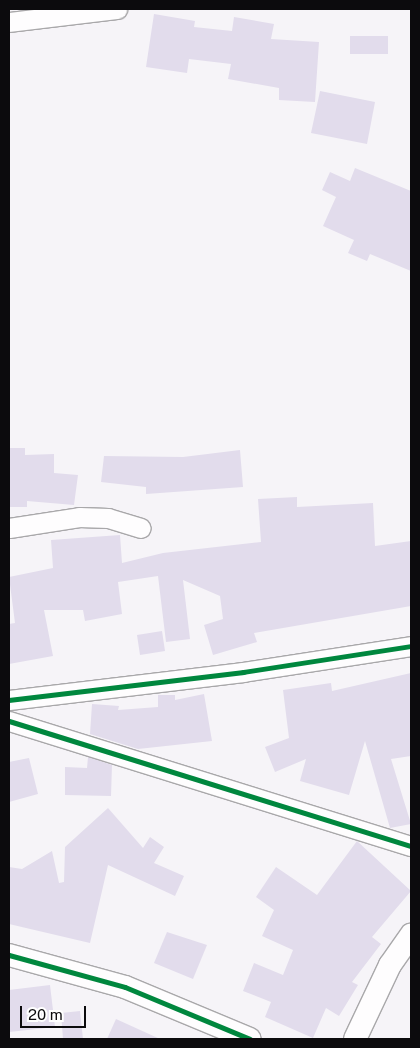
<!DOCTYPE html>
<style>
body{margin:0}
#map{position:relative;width:420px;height:1048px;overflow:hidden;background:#f6f4f8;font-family:"Public Sans",sans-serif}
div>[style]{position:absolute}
.building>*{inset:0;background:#e2dcec}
.roads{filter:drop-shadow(1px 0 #a9a8aa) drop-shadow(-1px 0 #a9a8aa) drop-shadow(0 1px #a9a8aa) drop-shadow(0 -1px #a9a8aa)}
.minor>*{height:19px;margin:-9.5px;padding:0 9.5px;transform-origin:9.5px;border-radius:9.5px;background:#fefdfe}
.tertiary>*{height:22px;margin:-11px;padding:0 11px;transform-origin:11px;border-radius:11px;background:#fefdfe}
.cycleway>*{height:5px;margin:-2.5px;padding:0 2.5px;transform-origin:2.5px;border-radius:2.5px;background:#00873e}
span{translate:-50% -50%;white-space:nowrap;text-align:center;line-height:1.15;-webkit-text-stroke:4px #fff;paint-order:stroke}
.frame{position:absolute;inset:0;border:10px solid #0c0b0d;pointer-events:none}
.scale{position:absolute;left:20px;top:1006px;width:66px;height:22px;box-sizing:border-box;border:2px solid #0c0b0d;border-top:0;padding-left:6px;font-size:15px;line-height:18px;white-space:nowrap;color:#0c0b0d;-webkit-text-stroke:4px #fff;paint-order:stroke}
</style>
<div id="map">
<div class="building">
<div style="clip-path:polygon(154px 14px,195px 21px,194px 27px,232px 31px,234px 17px,274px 24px,271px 39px,319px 42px,315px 102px,279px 100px,279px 88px,228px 79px,231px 64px,189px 59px,187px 73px,146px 67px)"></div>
<div style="clip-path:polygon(350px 36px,388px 36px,388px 54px,350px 54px)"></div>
<div style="clip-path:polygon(320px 91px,375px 102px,367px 144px,311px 133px)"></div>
<div style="clip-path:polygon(355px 168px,411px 191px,411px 271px,370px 254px,367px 261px,348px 253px,354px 240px,323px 226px,336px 197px,322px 190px,330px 172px,350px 181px)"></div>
<div style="clip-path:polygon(9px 448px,25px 448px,25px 455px,54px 454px,54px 473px,78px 475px,74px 505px,27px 501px,27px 507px,9px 507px)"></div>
<div style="clip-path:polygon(240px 450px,243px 487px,146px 494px,146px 487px,101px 482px,104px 456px,183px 457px)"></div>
<div style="clip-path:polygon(297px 497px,297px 507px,373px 503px,375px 546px,411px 541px,411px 606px,254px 633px,257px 642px,213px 655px,204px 625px,223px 619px,220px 596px,183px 580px,190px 639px,166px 642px,158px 576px,118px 582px,122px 614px,85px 621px,83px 610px,44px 610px,53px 656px,9px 664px,9px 624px,15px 623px,9px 577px,53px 568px,51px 540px,120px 535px,122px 563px,163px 553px,261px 542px,258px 499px)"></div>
<div style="clip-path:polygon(162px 631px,165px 651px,140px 655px,137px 635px)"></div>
<div style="clip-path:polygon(411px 673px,411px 756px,391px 759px,411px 824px,390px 828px,365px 741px,349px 795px,300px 781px,306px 759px,275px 772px,265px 747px,289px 738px,283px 690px,331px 683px,332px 691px)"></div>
<div style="clip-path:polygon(204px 694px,212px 741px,138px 749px,90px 734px,92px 704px,119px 706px,118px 710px,158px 707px,158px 695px,175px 695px,175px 700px)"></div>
<div style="clip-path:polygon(88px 757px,112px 765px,111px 796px,65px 795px,65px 767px,87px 768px)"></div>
<div style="clip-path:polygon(29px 758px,38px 794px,9px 802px,9px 762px)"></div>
<div style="clip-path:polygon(108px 808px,143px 848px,150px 837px,164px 847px,154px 863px,184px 876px,175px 896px,108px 865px,90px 943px,9px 924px,9px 867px,22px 869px,52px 851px,59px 883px,64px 882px,65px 847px)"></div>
<div style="clip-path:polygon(357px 841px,411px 891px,372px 937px,381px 944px,352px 982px,358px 985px,339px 1016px,326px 1008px,313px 1038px,265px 1017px,271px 1002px,243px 991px,254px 963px,283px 975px,293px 950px,262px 936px,274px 910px,256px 897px,276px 867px,317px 895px)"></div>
<div style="clip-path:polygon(167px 932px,207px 945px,193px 979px,154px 963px)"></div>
<div style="clip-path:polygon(50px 985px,55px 1027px,9px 1032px,9px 990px)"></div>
<div style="clip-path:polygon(80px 1011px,83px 1039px,63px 1039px,61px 1013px)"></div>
<div style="clip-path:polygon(116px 1019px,160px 1039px,107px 1039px)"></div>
</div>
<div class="roads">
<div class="minor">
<div style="left:9px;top:22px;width:109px;rotate:-6.9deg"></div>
<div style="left:9px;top:528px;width:71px;rotate:-8.9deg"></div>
<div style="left:79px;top:517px;width:29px;rotate:2deg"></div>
<div style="left:108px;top:518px;width:34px;rotate:17deg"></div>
<div style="left:9px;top:700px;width:236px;rotate:-6.8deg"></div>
<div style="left:243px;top:672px;width:170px;rotate:-8.8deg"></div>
<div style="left:9px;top:721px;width:421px;rotate:17.3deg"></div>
</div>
<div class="tertiary">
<div style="left:9px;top:955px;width:120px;rotate:15.4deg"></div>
<div style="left:125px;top:987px;width:135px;rotate:22.6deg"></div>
<div style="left:355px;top:1039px;width:82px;rotate:-64.7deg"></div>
<div style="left:390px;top:965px;width:37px;rotate:-55deg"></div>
</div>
</div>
<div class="cycleway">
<div style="left:9px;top:700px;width:236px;rotate:-6.8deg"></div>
<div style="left:243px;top:672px;width:170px;rotate:-8.8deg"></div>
<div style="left:9px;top:721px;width:421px;rotate:17.3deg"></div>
<div style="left:9px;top:955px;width:120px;rotate:15.4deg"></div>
<div style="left:125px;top:987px;width:135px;rotate:22.6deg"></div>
</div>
<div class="frame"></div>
<div class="scale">20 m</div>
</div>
